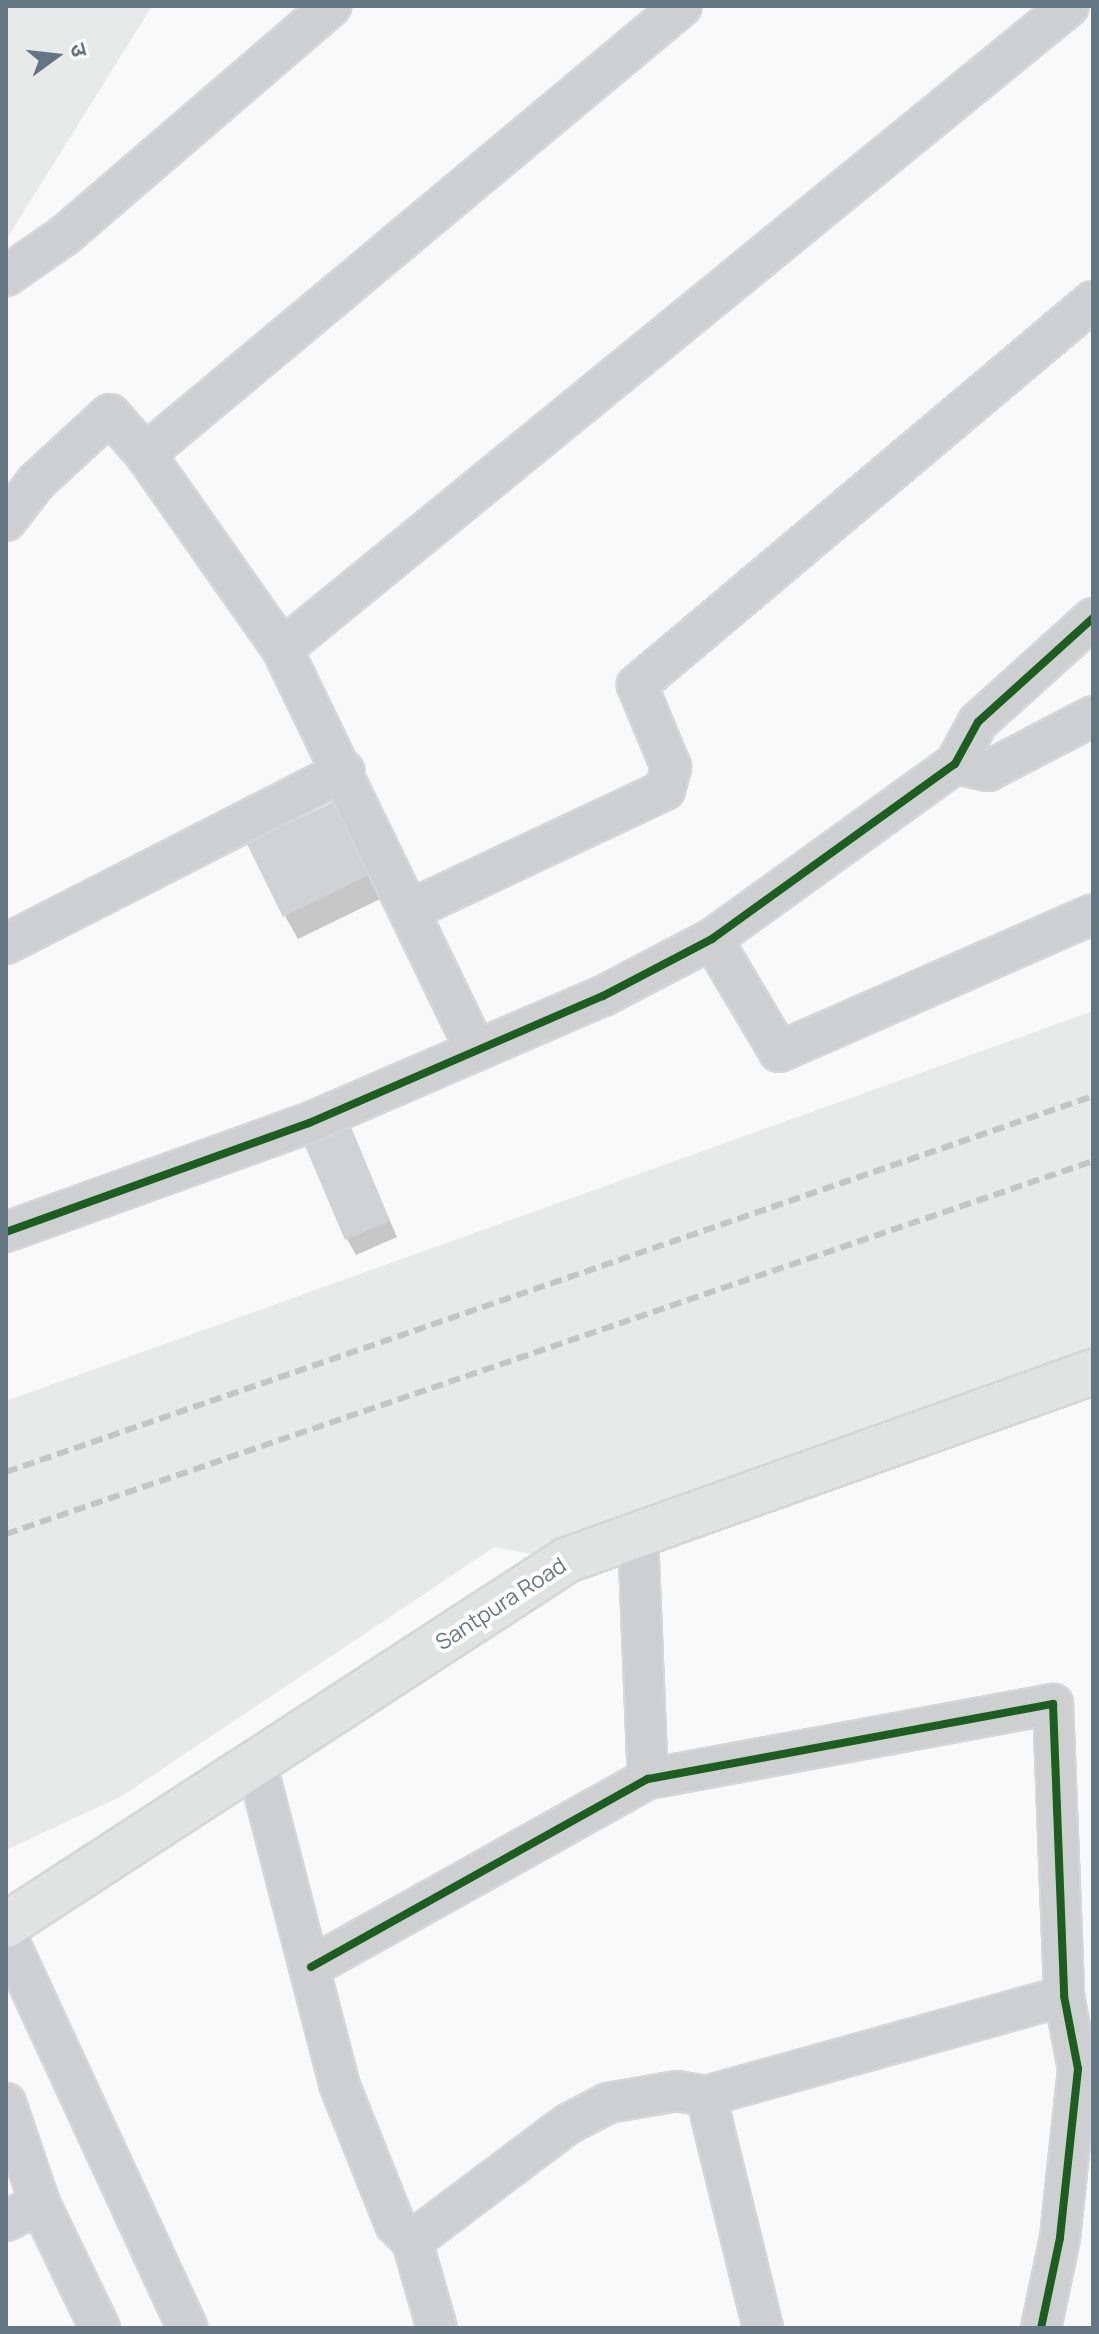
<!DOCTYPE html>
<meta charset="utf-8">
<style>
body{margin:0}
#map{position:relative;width:1099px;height:2334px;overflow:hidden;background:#f9f9f9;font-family:Manrope,"Noto Sans Devanagari",sans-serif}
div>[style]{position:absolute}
.built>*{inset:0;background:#e8e9e9}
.shadow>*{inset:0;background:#0003}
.building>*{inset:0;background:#d0d2d3}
.roads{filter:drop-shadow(2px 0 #d5d6d7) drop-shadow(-2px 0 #d5d6d7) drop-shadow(0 2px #d5d6d7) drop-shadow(0 -2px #d5d6d7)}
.street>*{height:38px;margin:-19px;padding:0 19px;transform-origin:19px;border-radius:19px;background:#cecfd0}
.secondary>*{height:44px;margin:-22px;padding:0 22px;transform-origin:22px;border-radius:22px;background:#e1e2e2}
.rail>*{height:6px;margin-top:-3px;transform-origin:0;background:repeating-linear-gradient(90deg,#c3c5c6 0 12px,transparent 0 18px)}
.cycleway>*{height:8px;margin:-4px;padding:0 4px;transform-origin:4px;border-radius:4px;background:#1b5e20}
span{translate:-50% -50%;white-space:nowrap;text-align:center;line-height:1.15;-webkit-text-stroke:8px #fff;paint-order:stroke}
.street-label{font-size:22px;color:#657683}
.frame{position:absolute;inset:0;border:8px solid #657683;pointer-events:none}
.north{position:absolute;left:16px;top:16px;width:80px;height:80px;-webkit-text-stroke:6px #fff;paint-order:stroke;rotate:75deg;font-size:22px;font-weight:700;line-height:32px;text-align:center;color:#657683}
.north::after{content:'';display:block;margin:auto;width:28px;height:36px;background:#657683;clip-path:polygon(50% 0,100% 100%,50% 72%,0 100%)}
</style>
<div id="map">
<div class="built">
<div style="clip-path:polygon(6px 6px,152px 6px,6px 240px)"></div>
<div style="clip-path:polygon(1093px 1011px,1093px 1360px,567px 1560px,494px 1547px,122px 1796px,6px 1850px,6px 1401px)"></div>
</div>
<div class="shadow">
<div style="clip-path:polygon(333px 804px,380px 899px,298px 939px,285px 916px)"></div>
<div style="clip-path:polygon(348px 1125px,397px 1237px,356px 1255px,347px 1239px)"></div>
</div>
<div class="building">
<div style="clip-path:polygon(333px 802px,369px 875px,283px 917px,247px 844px)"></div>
<div style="clip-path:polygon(349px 1122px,390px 1221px,345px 1240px,303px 1141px)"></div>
</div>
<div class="roads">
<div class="street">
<div style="left:6px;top:276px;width:72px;rotate:-34.8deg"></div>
<div style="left:65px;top:235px;width:351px;rotate:-40.7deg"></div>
<div style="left:145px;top:454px;width:238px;rotate:54.9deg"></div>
<div style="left:282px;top:649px;width:445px;rotate:64.2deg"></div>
<div style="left:6px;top:521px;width:49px;rotate:-52.4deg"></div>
<div style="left:36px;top:482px;width:100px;rotate:-42.6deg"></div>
<div style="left:110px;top:414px;width:53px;rotate:48.8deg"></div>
<div style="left:145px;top:454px;width:699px;rotate:-39.84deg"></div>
<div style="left:282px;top:649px;width:1016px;rotate:-39.25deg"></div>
<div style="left:955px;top:764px;width:34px;rotate:12deg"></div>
<div style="left:988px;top:771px;width:119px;rotate:-27.6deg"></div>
<div style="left:410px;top:910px;width:282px;rotate:-25.2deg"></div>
<div style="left:665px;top:790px;width:24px;rotate:-75deg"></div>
<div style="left:671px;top:767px;width:89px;rotate:-112.5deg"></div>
<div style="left:637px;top:685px;width:596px;rotate:-40.1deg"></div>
<div style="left:712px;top:939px;width:131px;rotate:59.3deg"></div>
<div style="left:779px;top:1052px;width:343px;rotate:-23.7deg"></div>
<div style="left:6px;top:944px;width:380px;rotate:-27.1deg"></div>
<div style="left:6px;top:1232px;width:322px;rotate:-19.8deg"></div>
<div style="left:309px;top:1123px;width:320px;rotate:-23.4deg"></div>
<div style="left:603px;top:996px;width:123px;rotate:-27.6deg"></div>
<div style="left:712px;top:939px;width:299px;rotate:-35.8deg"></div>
<div style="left:955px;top:764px;width:48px;rotate:-61.3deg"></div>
<div style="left:978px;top:722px;width:155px;rotate:-42.1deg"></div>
<div style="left:638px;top:1535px;width:244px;rotate:87.7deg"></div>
<div style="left:256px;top:1762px;width:333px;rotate:75.5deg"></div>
<div style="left:339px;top:2084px;width:151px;rotate:68.2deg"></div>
<div style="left:395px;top:2224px;width:24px;rotate:45deg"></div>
<div style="left:412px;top:2241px;width:91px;rotate:74deg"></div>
<div style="left:6px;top:1935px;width:433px;rotate:65.2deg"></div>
<div style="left:311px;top:1967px;width:386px;rotate:-29.2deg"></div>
<div style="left:648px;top:1779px;width:412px;rotate:-10.5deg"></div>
<div style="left:1053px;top:1704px;width:292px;rotate:87.8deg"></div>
<div style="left:1064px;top:1996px;width:74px;rotate:79.1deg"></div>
<div style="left:1078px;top:2069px;width:170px;rotate:96.1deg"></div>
<div style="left:1060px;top:2238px;width:92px;rotate:101.9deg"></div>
<div style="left:706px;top:2096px;width:239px;rotate:76.2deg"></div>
<div style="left:6px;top:2103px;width:107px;rotate:71.4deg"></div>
<div style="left:40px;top:2204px;width:138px;rotate:64.2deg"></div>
<div style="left:6px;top:2221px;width:38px;rotate:-27deg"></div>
<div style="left:412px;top:2241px;width:195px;rotate:-36.9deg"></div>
<div style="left:568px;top:2124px;width:45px;rotate:-27.7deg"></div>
<div style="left:608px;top:2103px;width:70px;rotate:-9.9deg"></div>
<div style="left:677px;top:2091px;width:29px;rotate:10deg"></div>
<div style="left:706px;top:2096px;width:372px;rotate:-15.6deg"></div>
</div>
<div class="secondary">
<div style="left:6px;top:1925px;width:669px;rotate:-33.05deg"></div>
<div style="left:567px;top:1560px;width:559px;rotate:-19.67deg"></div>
</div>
</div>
<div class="rail">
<div style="left:6px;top:1472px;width:1150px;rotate:-19.08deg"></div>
<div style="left:6px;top:1534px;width:1149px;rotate:-18.94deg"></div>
</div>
<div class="cycleway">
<div style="left:6px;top:1232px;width:322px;rotate:-19.8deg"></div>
<div style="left:309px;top:1123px;width:320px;rotate:-23.4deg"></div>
<div style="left:603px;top:996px;width:123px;rotate:-27.6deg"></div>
<div style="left:712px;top:939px;width:299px;rotate:-35.8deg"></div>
<div style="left:955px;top:764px;width:48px;rotate:-61.3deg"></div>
<div style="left:978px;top:722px;width:155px;rotate:-42.1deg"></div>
<div style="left:311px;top:1967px;width:386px;rotate:-29.2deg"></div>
<div style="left:648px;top:1779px;width:412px;rotate:-10.5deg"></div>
<div style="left:1053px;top:1704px;width:292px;rotate:87.8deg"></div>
<div style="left:1064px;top:1996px;width:74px;rotate:79.1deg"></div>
<div style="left:1078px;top:2069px;width:170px;rotate:96.1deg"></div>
<div style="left:1060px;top:2238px;width:92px;rotate:101.9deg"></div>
</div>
<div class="street-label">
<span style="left:501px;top:1604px;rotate:-33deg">Santpura Road</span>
</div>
<div class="frame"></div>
<div class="north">उ</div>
</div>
